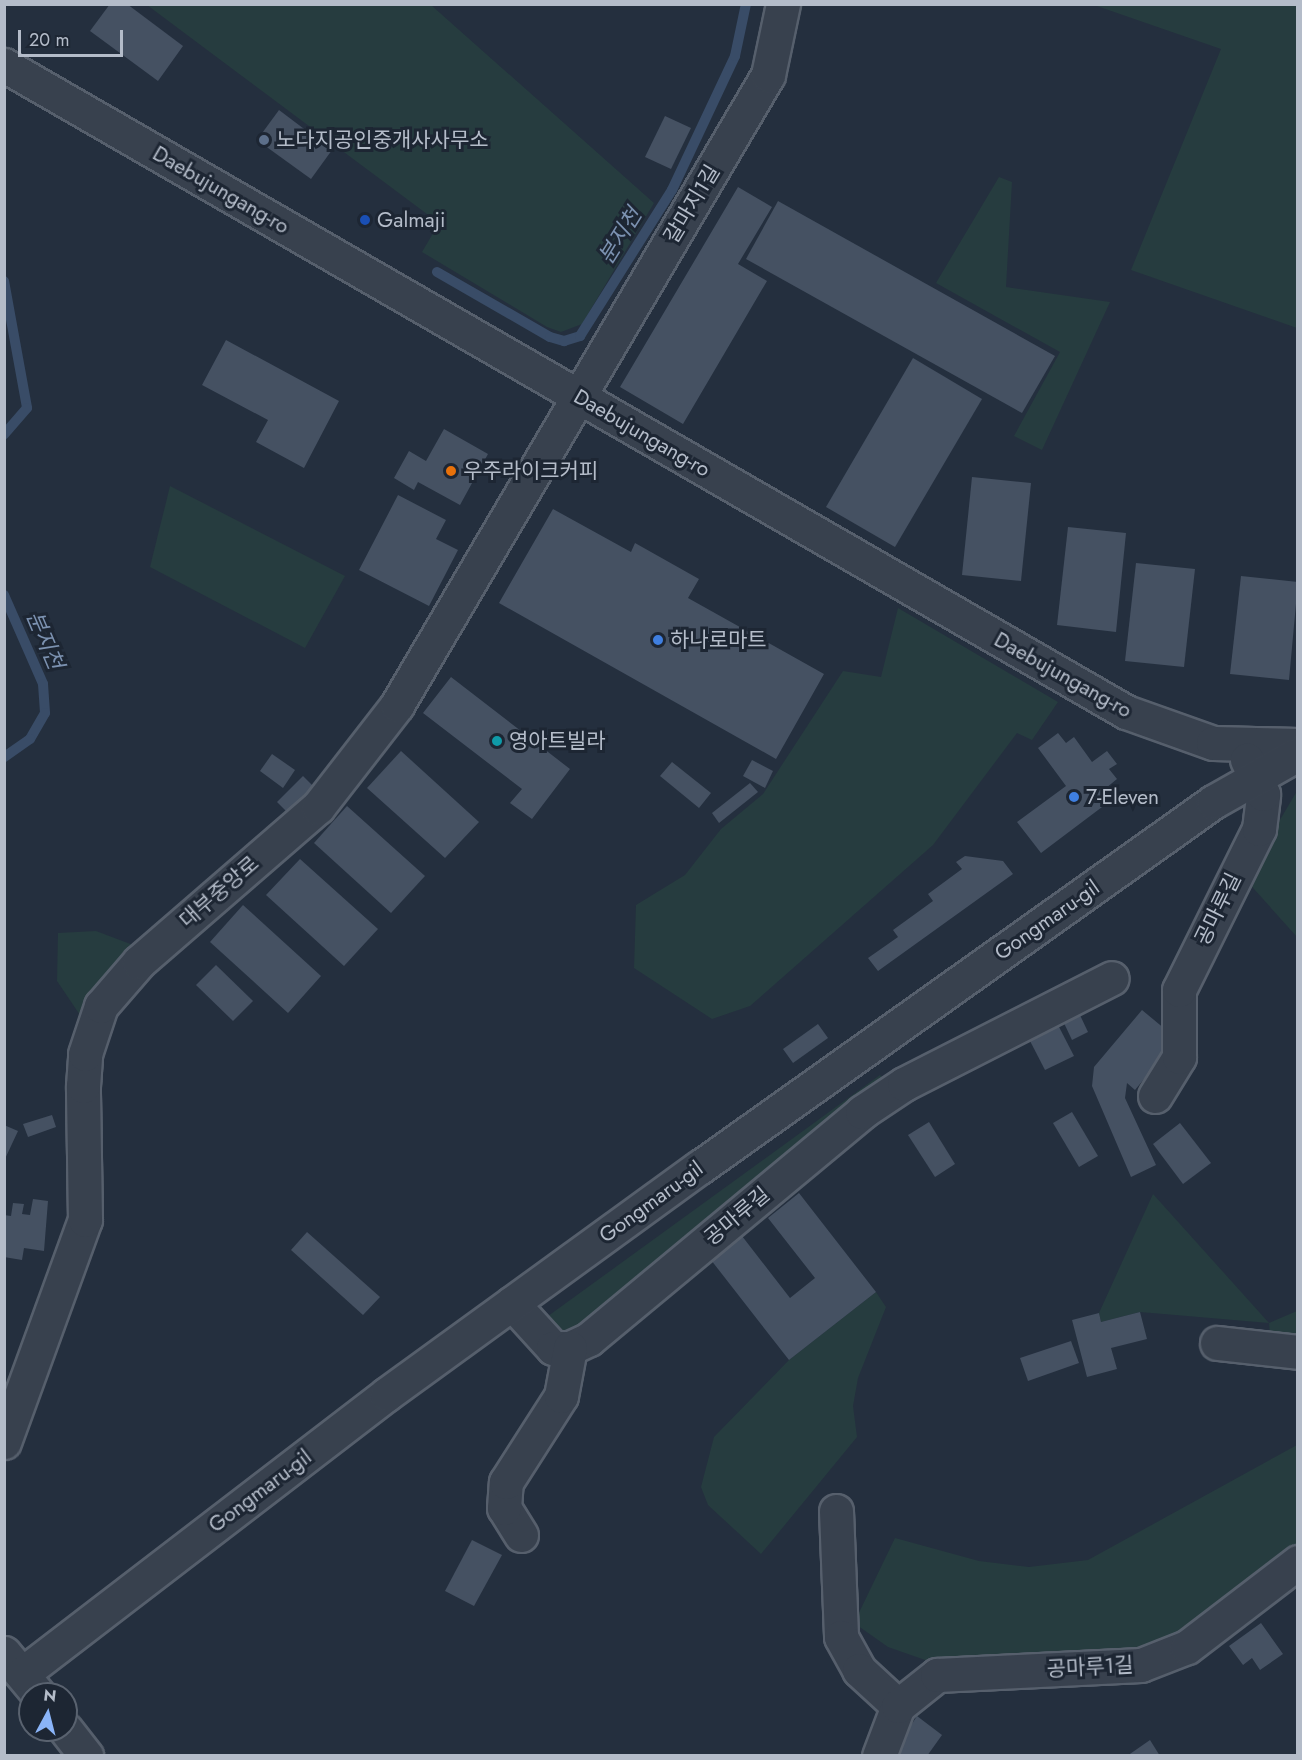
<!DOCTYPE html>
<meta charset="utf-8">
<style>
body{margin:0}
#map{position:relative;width:1302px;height:1760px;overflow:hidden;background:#242f3e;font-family:Jost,"Noto Sans KR",sans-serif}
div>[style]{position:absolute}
.green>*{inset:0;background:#263c3f}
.stream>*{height:10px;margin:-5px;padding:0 5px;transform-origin:5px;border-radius:5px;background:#394c67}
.building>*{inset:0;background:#455162}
.roads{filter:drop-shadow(2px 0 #565f6c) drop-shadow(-2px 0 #565f6c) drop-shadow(0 2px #565f6c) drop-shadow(0 -2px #565f6c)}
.minor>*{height:33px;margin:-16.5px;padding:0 16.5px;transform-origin:16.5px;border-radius:16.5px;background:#38414e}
.dots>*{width:16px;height:16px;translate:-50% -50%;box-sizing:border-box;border:3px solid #1d2633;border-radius:50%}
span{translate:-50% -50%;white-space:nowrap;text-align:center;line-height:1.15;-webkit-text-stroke:6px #1d2633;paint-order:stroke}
.poi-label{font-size:21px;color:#b4bcc9}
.left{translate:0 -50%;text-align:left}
.street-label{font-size:21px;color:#b4bcc9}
.water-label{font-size:22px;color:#7c92b1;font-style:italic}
.frame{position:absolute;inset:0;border:6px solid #b4bcc9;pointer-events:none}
.north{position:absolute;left:18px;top:1682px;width:60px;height:60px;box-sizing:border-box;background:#1d2633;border:2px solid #59626f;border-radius:50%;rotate:7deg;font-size:16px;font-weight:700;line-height:24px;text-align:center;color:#b4bcc9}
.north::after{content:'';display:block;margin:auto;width:21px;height:27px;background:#8ab4f8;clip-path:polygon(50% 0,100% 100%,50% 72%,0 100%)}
.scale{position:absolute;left:18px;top:30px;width:105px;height:27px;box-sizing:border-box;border:3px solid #b4bcc9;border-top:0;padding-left:8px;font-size:18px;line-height:21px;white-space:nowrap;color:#b4bcc9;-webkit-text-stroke:4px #1d2633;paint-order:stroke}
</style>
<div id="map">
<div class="green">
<div style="clip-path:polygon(147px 5px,431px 5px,654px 203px,582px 324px,561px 332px,547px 327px,422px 252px,439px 223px)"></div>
<div style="clip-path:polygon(1094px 5px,1297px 5px,1297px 328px,1131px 270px,1221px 49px)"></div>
<div style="clip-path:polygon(999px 177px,1012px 182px,1006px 287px,1110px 302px,1042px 450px,1014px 436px,1060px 352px,936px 283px)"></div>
<div style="clip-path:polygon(170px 486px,345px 576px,305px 648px,150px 567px)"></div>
<div style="clip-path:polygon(898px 608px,1058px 702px,1032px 740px,1017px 733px,933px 845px,750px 1006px,712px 1019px,634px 968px,636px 905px,685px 875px,721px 829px,763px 794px,843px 671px,881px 677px)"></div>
<div style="clip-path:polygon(1297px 791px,1297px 937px,1245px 879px)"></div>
<div style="clip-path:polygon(96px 931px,141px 948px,84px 1021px,57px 981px,58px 933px)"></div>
<div style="clip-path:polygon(880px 1075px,887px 1083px,575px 1329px,560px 1331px,544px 1319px)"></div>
<div style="clip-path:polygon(1153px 1194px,1269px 1323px,1297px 1311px,1297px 1340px,1270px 1334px,1269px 1323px,1140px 1312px,1101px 1322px,1099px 1313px)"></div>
<div style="clip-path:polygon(876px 1292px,886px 1307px,858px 1378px,853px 1406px,857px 1437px,761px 1554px,708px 1505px,701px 1487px,714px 1437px,789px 1360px)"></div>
<div style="clip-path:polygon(1297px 1445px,1297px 1554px,1205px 1625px,1126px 1661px,928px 1661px,888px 1647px,854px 1623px,895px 1538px,979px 1561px,1029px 1567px,1088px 1560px)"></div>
</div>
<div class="stream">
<div style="left:437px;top:272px;width:130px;rotate:29.9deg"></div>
<div style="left:550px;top:337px;width:15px;rotate:16deg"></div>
<div style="left:564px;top:341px;width:17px;rotate:-17deg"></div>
<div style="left:580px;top:336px;width:173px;rotate:-57.8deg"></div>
<div style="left:672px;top:190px;width:148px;rotate:-64.8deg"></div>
<div style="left:735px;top:56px;width:53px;rotate:-78.1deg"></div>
<div style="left:4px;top:281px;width:129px;rotate:79.7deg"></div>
<div style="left:27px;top:408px;width:35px;rotate:131deg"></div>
<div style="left:4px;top:595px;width:97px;rotate:66.3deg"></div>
<div style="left:43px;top:684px;width:29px;rotate:86deg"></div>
<div style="left:45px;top:713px;width:30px;rotate:120deg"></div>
<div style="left:30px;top:739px;width:32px;rotate:145deg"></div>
</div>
<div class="building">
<div style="clip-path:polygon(110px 4px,127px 4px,183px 46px,158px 81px,90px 31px)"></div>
<div style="clip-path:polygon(279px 110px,332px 150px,311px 179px,257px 140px)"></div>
<div style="clip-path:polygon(665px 116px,691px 128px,671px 169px,645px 157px)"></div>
<div style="clip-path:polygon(738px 187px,772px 207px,738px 264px,767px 281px,683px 424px,620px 387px)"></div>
<div style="clip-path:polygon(778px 201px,1055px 356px,1022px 413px,746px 259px)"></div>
<div style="clip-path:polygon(226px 340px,339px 401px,304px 468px,256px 442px,268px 420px,202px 385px)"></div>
<div style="clip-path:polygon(913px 358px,982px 399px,895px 547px,826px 507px)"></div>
<div style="clip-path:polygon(444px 429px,488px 454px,460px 505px,418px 482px,414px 490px,394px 478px,409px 451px,426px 461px)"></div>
<div style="clip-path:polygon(972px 477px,1031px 483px,1021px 581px,962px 575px)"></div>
<div style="clip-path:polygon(398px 495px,446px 520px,436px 539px,458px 550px,429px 606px,359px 570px)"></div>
<div style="clip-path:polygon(553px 509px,631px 552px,635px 543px,699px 579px,688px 598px,824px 674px,776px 759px,499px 603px)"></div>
<div style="clip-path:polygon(1068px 527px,1126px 533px,1116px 632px,1057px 625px)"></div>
<div style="clip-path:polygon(1136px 563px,1195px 569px,1184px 667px,1125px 661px)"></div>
<div style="clip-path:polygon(1241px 576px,1298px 582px,1289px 680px,1230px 674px)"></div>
<div style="clip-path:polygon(451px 677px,570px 769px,532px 819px,510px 803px,522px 789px,423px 713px)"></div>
<div style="clip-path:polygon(1058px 733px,1066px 743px,1074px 737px,1092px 762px,1107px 751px,1117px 764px,1109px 769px,1117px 779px,1106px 788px,1114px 798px,1041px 853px,1017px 822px,1066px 786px,1038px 748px)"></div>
<div style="clip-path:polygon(401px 751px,479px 822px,445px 858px,367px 788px)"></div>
<div style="clip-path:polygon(272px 754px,295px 770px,283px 788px,260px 771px)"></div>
<div style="clip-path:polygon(752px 760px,773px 771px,765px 788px,743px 776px)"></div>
<div style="clip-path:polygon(672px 762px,711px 793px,699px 808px,660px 776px)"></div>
<div style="clip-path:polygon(303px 776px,317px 790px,291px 816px,277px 802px)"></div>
<div style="clip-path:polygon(750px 783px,758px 792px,719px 823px,712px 813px)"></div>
<div style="clip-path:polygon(347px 806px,425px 876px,391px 913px,314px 843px)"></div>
<div style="clip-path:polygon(965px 856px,1003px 861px,1013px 874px,878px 971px,868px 958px,898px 937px,893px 930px,933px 901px,928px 894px,962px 869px,956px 862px)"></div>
<div style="clip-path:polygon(300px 859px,378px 929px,344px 966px,266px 895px)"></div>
<div style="clip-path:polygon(243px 905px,321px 976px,288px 1013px,210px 942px)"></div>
<div style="clip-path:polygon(216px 965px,253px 1001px,233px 1021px,196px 985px)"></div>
<div style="clip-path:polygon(1142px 1010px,1177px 1039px,1135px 1090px,1127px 1083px,1125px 1098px,1156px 1165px,1131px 1177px,1092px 1086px,1094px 1067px)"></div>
<div style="clip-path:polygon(1079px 1013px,1088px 1032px,1072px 1040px,1063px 1021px)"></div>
<div style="clip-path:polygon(818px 1024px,828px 1038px,793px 1063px,783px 1049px)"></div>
<div style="clip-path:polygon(1058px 1025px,1074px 1056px,1045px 1070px,1029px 1039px)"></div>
<div style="clip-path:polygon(1072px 1112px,1098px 1156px,1079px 1167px,1053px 1123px)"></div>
<div style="clip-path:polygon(52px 1115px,56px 1127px,28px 1137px,23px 1124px)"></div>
<div style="clip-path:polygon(929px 1122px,955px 1164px,935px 1177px,908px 1135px)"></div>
<div style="clip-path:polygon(1180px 1123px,1211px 1163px,1183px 1184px,1153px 1144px)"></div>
<div style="clip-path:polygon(4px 1125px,18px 1131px,4px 1161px)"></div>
<div style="clip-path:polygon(799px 1193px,876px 1292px,789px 1360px,711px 1260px,742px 1236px,790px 1298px,815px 1278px,768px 1218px)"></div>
<div style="clip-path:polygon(33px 1199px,48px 1201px,44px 1251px,24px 1248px,22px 1260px,4px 1257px,4px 1215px,11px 1216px,13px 1203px,24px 1204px,22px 1214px,30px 1215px)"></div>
<div style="clip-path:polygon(307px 1232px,380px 1297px,363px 1315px,291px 1250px)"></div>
<div style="clip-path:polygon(1140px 1312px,1147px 1339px,1111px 1348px,1117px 1369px,1087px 1377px,1072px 1320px,1099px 1313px,1101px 1322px)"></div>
<div style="clip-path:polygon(1071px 1341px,1079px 1363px,1028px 1381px,1020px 1358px)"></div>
<div style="clip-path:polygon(472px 1540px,502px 1555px,474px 1606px,445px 1591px)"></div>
<div style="clip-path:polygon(1261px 1623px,1283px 1654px,1260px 1670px,1252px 1658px,1243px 1665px,1229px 1646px)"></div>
<div style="clip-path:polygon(917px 1716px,942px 1735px,927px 1756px,891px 1756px)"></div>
<div style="clip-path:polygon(1150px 1740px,1160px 1756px,1127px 1756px)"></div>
</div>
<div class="roads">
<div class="minor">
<div style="left:4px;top:65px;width:1295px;rotate:29.97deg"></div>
<div style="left:1126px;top:712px;width:92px;rotate:19.6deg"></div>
<div style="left:1213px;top:743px;width:85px;rotate:1.3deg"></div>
<div style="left:1155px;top:1096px;width:46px;rotate:-58.4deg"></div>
<div style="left:1179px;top:1057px;width:67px;rotate:-90deg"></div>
<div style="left:1179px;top:990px;width:180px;rotate:-63.6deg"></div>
<div style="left:1259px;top:829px;width:35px;rotate:-83deg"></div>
<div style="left:1263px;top:794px;width:38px;rotate:-115deg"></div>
<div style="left:512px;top:1303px;width:61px;rotate:47.7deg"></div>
<div style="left:553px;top:1348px;width:17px"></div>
<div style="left:570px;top:1348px;width:21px;rotate:-25deg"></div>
<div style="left:589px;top:1339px;width:355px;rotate:-39.7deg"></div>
<div style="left:862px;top:1112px;width:50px;rotate:-33.7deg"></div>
<div style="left:904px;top:1084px;width:233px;rotate:-27deg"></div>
<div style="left:1217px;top:1343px;width:81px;rotate:6.3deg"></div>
<div style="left:4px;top:1442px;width:236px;rotate:-70deg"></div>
<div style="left:85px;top:1220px;width:134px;rotate:-90.9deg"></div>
<div style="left:83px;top:1086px;width:32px;rotate:-86deg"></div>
<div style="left:85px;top:1054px;width:51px;rotate:-71.6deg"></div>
<div style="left:101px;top:1006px;width:58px;rotate:-49.2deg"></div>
<div style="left:139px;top:962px;width:237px;rotate:-40.9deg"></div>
<div style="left:318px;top:807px;width:129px;rotate:-52.2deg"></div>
<div style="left:397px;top:705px;width:731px;rotate:-59.51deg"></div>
<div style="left:768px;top:75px;width:73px;rotate:-78.1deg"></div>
<div style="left:836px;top:1511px;width:126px;rotate:87.7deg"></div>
<div style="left:841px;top:1637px;width:38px;rotate:61deg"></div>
<div style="left:859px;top:1670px;width:53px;rotate:42.7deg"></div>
<div style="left:521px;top:1535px;width:32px;rotate:-122deg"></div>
<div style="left:504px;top:1508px;width:26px;rotate:-86deg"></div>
<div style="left:506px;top:1482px;width:102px;rotate:-57.4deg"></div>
<div style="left:561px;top:1396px;width:49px;rotate:-79.4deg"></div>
<div style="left:4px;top:1653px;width:53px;rotate:50.3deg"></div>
<div style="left:22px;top:1674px;width:460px;rotate:-37.5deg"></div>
<div style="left:387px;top:1394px;width:387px;rotate:-36deg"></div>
<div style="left:700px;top:1167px;width:630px;rotate:-35.43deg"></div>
<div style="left:1213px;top:802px;width:98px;rotate:-29.5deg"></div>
<div style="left:66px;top:1730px;width:33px;rotate:52deg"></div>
<div style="left:879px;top:1756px;width:53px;rotate:-69.2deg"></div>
<div style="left:898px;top:1706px;width:50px;rotate:-38.5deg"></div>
<div style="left:937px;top:1675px;width:204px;rotate:-2.8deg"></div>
<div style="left:1141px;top:1665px;width:49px;rotate:-21.4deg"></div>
<div style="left:1187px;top:1647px;width:140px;rotate:-37.4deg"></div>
</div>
</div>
<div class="dots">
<div style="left:264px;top:140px;background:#5c6f8a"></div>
<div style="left:365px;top:220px;background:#1a4fb4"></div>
<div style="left:451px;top:471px;background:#e8710a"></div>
<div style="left:658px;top:640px;background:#3f7fe0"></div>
<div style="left:497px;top:741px;background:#0f9aa8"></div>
<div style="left:1074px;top:797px;background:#3f7fe0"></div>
</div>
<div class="poi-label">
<span class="left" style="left:276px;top:140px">노다지공인중개사사무소</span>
<span class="left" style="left:377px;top:220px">Galmaji</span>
<span class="left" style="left:463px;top:471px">우주라이크커피</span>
<span class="left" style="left:670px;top:640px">하나로마트</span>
<span class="left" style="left:509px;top:741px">영아트빌라</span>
<span class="left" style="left:1086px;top:797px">7-Eleven</span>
</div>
<div class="street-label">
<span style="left:221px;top:190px;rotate:30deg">Daebujungang-ro</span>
<span style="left:692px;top:204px;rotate:-59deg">갈마지1길</span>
<span style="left:642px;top:433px;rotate:30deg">Daebujungang-ro</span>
<span style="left:1063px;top:675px;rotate:29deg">Daebujungang-ro</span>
<span style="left:219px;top:892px;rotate:-41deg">대부중앙로</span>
<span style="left:1218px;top:909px;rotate:-64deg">공마루길</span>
<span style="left:1047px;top:920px;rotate:-35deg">Gongmaru-gil</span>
<span style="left:651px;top:1202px;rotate:-36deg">Gongmaru-gil</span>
<span style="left:737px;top:1216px;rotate:-40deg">공마루길</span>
<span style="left:260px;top:1491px;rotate:-37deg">Gongmaru-gil</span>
<span style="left:1090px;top:1667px;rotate:-3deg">공마루1길</span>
</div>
<div class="water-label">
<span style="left:620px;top:236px;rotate:-58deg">분지천</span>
<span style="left:45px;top:640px;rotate:67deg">분지천</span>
</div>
<div class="frame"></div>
<div class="north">N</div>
<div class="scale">20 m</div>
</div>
